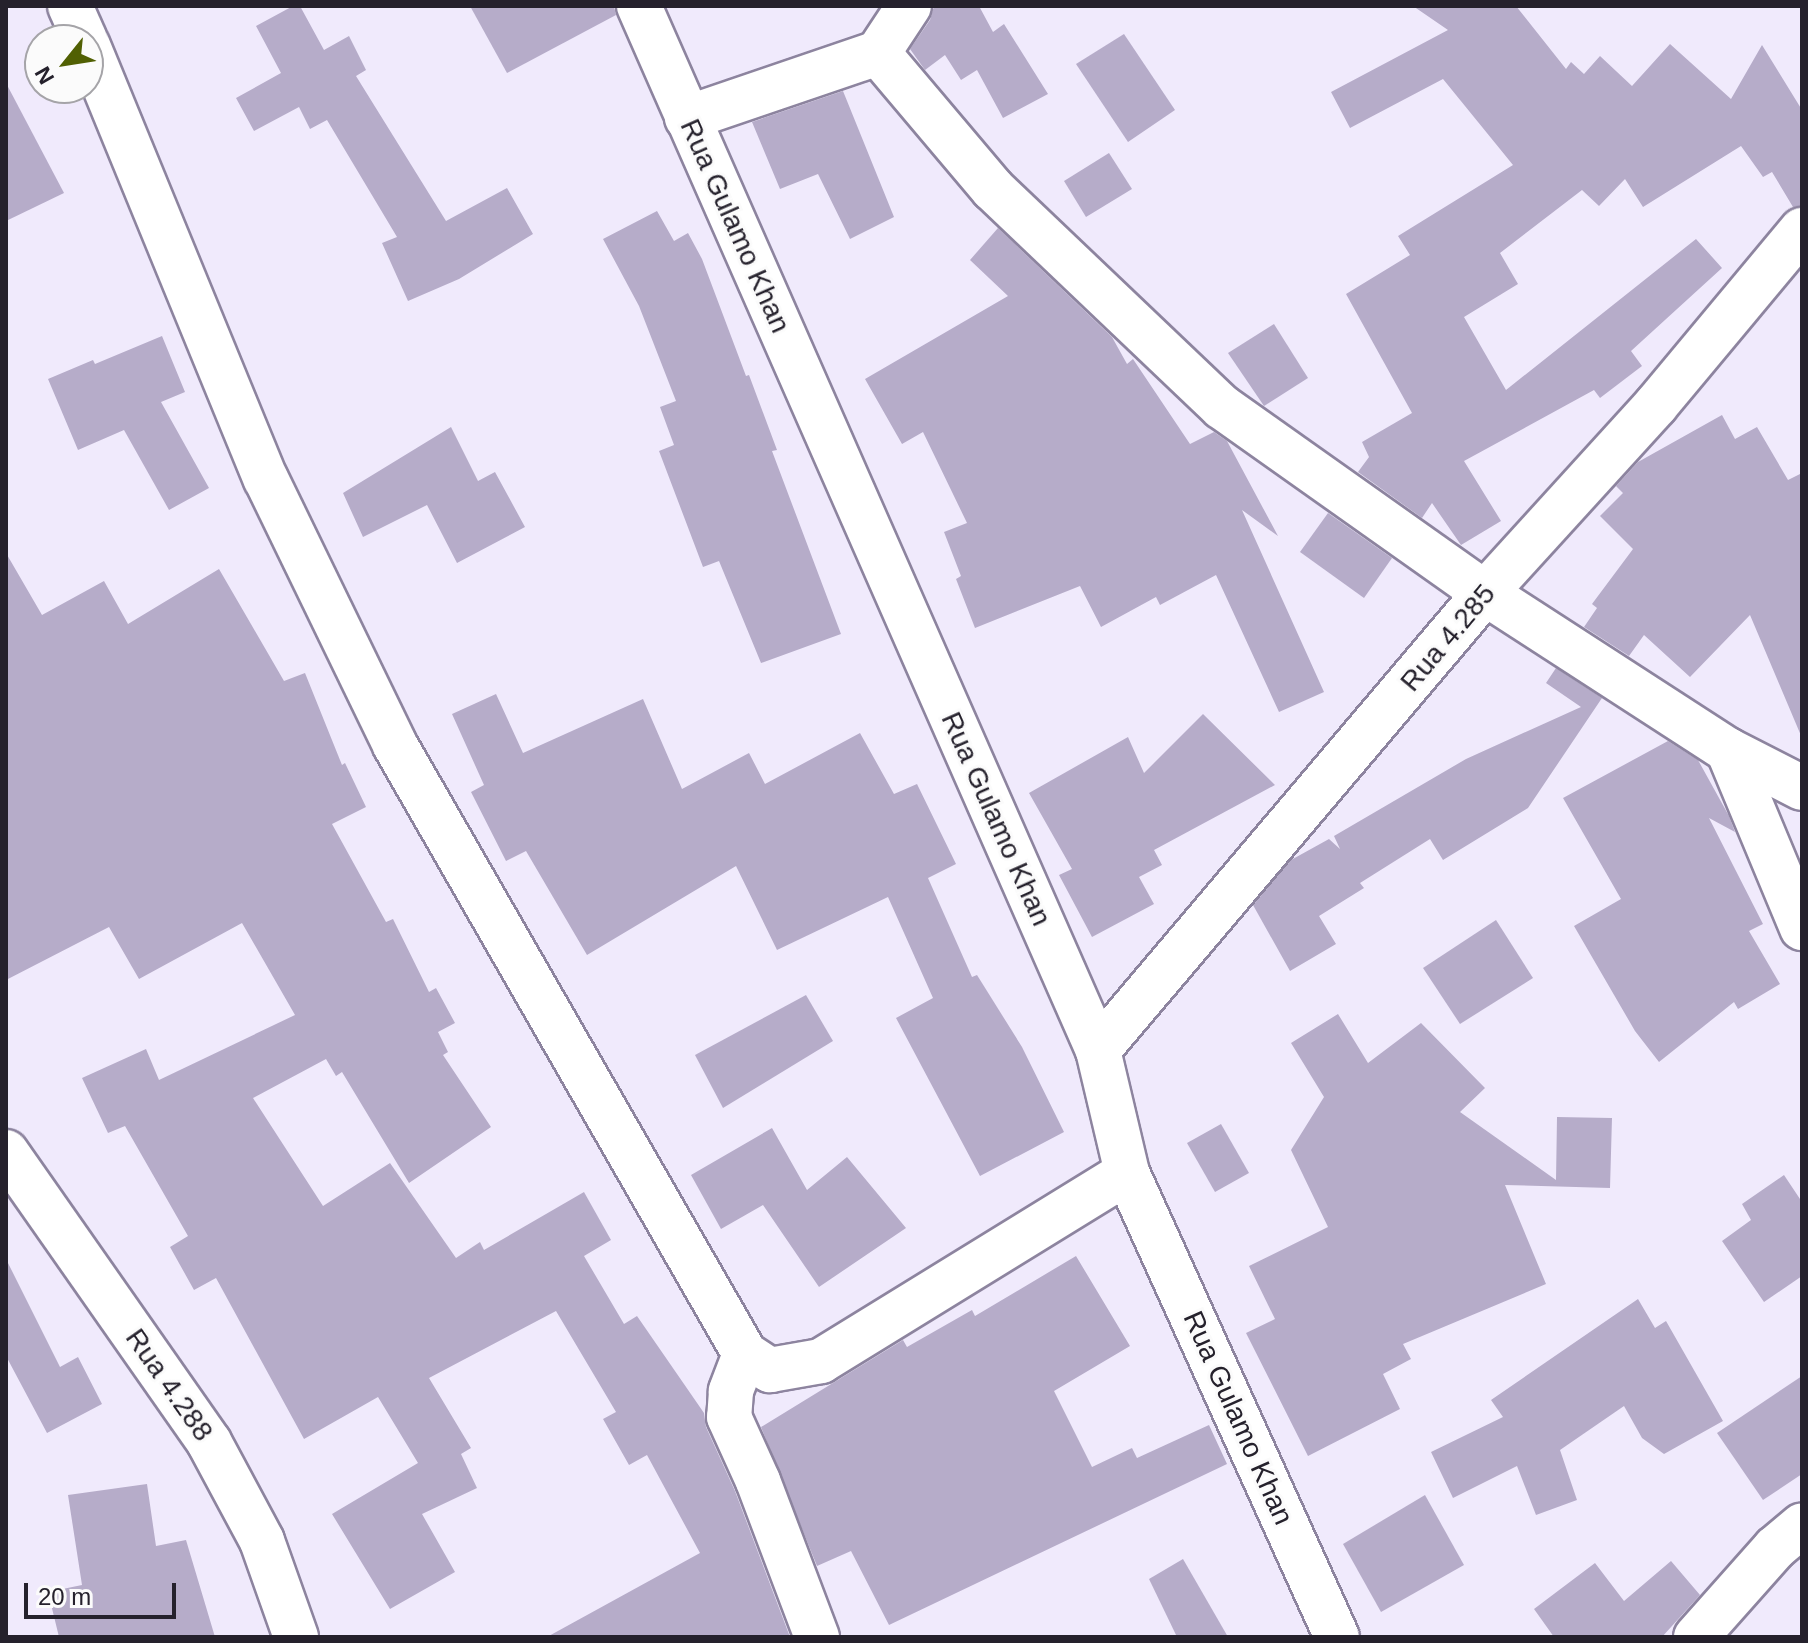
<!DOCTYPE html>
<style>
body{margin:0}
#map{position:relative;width:1808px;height:1643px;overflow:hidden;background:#f0eafc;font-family:Helvetica,sans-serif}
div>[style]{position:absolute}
.building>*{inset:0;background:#b6acc9}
.roads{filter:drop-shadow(2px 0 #8d849f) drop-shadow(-2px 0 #8d849f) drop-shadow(0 2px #8d849f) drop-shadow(0 -2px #8d849f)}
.street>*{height:44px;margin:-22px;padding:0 22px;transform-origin:22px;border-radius:22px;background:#fff}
.secondary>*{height:44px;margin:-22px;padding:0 22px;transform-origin:22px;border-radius:22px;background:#fff}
span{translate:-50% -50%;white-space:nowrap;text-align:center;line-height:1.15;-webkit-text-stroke:6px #fbfbfb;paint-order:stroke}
.street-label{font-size:28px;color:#25212c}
.frame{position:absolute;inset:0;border:8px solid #25212c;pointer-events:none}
.north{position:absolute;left:24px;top:24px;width:80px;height:80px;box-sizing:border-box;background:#fbfbfb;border:2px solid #a5a4a8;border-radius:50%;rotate:240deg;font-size:22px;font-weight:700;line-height:32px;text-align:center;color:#25212c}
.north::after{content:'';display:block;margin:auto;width:28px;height:36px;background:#516003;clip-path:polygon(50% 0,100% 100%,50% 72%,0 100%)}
.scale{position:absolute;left:24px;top:1583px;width:152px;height:36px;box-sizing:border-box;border:4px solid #25212c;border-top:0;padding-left:10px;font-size:24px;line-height:28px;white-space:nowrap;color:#25212c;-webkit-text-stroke:6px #fbfbfb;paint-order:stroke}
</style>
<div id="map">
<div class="building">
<div style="clip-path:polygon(293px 6px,300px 6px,324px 50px,349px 36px,366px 70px,356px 76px,446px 221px,507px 188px,533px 234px,459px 279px,408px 301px,382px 243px,397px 237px,327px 120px,310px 129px,299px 107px,254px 131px,236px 98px,281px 73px,256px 26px)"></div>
<div style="clip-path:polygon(470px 6px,614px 6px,616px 15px,507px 73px)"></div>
<div style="clip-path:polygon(934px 6px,979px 6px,993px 32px,1004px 24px,1048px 94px,1003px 118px,977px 70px,961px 80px,945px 55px,925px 70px,910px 49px,930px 20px)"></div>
<div style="clip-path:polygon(1413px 6px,1516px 6px,1566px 69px,1571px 62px,1584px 74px,1600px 56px,1632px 86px,1670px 44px,1731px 99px,1762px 45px,1802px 110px,1802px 206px,1793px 207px,1772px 172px,1763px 177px,1741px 146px,1643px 207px,1625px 179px,1599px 206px,1582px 190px,1500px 253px,1518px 284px,1464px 317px,1506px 390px,1696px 239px,1722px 268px,1631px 351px,1642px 366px,1600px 398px,1594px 390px,1464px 461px,1501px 521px,1461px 545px,1432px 503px,1422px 518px,1358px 472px,1369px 457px,1362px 442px,1412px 413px,1346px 294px,1410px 255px,1398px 236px,1513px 165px,1443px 79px,1350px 128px,1331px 92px,1448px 30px)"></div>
<div style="clip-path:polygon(1124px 34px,1175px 110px,1128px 142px,1076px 64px)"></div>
<div style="clip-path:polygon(6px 83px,64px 193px,6px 221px)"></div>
<div style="clip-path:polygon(843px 91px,894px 217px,850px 239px,818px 174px,780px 189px,752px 122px)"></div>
<div style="clip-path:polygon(1109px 153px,1132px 189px,1086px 217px,1064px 181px)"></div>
<div style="clip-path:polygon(657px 211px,674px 241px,688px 233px,702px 259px,746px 376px,749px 375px,777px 450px,772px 451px,841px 634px,761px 663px,719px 561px,703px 567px,659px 451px,674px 445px,660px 407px,676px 401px,639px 306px,603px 239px)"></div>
<div style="clip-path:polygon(998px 228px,1112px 337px,1127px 364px,1133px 359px,1190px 444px,1214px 432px,1227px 441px,1278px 536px,1242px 510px,1324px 692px,1279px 712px,1216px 575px,1160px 605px,1156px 597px,1101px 627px,1080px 586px,975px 628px,956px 579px,961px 576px,944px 532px,967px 523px,923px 432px,902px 444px,865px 379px,1008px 296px,970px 260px)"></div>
<div style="clip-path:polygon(1274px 324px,1308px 378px,1264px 406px,1228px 353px)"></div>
<div style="clip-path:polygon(162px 336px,185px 392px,161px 402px,209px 488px,169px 510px,124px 430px,78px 450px,48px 379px,93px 360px,95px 364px)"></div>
<div style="clip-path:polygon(1722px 415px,1735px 439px,1757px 427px,1788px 480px,1802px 473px,1802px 738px,1750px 615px,1690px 677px,1644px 635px,1629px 656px,1584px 627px,1597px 608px,1592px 604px,1633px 549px,1600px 516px,1623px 493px,1616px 486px,1638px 462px)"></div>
<div style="clip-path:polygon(451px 427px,478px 481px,495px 472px,525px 527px,457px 563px,427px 505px,363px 537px,343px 493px)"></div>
<div style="clip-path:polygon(1328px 513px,1392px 558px,1364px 598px,1300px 552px)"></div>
<div style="clip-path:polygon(6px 553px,42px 615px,104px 581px,128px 624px,219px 569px,284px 681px,305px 673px,342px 765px,345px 763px,366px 807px,332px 824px,386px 922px,393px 919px,429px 992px,436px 988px,455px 1023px,438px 1032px,448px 1052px,443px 1055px,491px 1127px,409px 1183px,342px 1072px,336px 1076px,326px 1059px,253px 1098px,323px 1206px,390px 1163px,456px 1258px,480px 1242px,484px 1250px,584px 1192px,611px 1240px,584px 1256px,624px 1324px,637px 1316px,704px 1413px,706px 1427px,735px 1491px,790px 1637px,547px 1637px,700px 1553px,647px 1455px,629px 1465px,603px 1419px,616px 1412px,556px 1311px,429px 1378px,471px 1448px,461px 1454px,477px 1488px,422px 1514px,455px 1572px,390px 1609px,332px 1514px,418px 1463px,378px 1397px,304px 1439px,216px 1278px,194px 1290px,170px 1247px,188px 1236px,125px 1126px,108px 1133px,82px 1078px,146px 1049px,159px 1080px,295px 1015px,242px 923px,139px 979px,109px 927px,6px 980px)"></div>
<div style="clip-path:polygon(1556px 668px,1602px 698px,1528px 808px,1443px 860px,1430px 839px,1360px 883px,1364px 888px,1319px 916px,1336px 944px,1290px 971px,1253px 905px,1291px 860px,1329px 839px,1340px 849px,1334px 836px,1466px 759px,1581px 707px,1546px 683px)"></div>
<div style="clip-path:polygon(496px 694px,523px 753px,643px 699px,682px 789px,749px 753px,765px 784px,860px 733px,894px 794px,917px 784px,956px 864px,928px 878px,972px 977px,977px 975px,1022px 1047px,1064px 1132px,980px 1176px,896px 1018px,933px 998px,888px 897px,777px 950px,736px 866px,587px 955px,526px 851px,506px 861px,471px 792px,484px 785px,452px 714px)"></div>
<div style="clip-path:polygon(1203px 714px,1275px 785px,1154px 850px,1162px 865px,1139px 877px,1154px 904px,1092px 937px,1059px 875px,1072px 869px,1029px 793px,1128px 737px,1144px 773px)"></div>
<div style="clip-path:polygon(1668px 741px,1698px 760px,1729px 816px,1735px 832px,1709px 818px,1763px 924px,1749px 931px,1780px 984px,1738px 1009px,1734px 1002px,1659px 1062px,1635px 1031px,1574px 926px,1621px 899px,1563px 798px)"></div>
<div style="clip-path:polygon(1496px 920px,1533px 978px,1460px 1024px,1423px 968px)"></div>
<div style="clip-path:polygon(806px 995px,833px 1041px,723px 1108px,695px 1055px)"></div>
<div style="clip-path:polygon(1338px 1014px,1368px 1063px,1421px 1023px,1485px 1088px,1460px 1112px,1556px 1180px,1557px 1117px,1612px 1118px,1610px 1188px,1505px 1185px,1546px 1284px,1403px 1344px,1411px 1359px,1383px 1374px,1400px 1409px,1308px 1456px,1246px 1333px,1275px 1319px,1249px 1266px,1328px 1227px,1291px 1150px,1324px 1097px,1291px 1043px)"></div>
<div style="clip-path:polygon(1221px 1124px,1249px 1173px,1215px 1192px,1187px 1143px)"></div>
<div style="clip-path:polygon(772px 1128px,807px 1190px,847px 1157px,906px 1228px,819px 1287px,763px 1205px,721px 1229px,691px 1175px)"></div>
<div style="clip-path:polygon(1784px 1175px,1802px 1202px,1802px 1276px,1764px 1302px,1722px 1241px,1751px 1220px,1742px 1204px)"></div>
<div style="clip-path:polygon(1076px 1256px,1130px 1346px,1054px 1391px,1092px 1467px,1132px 1448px,1137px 1458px,1209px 1425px,1227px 1464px,889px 1625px,851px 1551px,817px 1566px,761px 1427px,903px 1340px,907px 1347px,972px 1310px,975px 1316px)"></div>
<div style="clip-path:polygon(6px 1259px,60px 1367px,78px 1357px,102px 1404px,47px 1433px,6px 1356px)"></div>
<div style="clip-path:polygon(1638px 1299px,1655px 1328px,1666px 1321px,1723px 1421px,1664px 1454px,1642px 1438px,1624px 1406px,1560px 1450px,1577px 1500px,1536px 1515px,1517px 1466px,1453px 1498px,1431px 1452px,1503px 1417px,1491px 1400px)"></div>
<div style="clip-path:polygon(1802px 1376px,1802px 1474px,1763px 1500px,1717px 1433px)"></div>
<div style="clip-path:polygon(147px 1484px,156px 1546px,186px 1540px,215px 1637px,59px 1637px,48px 1592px,82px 1585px,68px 1495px)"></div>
<div style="clip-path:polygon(1425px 1495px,1464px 1565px,1381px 1612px,1343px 1544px)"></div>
<div style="clip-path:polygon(1183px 1559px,1228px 1637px,1177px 1637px,1149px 1579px)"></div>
<div style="clip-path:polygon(1671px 1561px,1700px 1595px,1662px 1637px,1554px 1637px,1534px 1609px,1595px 1563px,1624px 1601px)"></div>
</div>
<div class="roads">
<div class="street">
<div style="left:70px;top:6px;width:37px;rotate:66deg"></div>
<div style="left:639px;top:6px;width:1140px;rotate:66.27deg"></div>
<div style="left:1098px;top:1050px;width:126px;rotate:76.7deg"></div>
<div style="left:1127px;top:1173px;width:509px;rotate:65.65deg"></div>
<div style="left:88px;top:46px;width:468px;rotate:67.7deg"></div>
<div style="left:266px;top:479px;width:296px;rotate:64.1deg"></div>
<div style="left:395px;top:745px;width:702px;rotate:60.11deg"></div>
<div style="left:745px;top:1354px;width:30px;rotate:33deg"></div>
<div style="left:770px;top:1370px;width:52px;rotate:-10deg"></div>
<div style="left:821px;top:1361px;width:359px;rotate:-31.6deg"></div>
<div style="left:878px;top:53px;width:178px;rotate:49.8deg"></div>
<div style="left:993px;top:189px;width:316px;rotate:43.6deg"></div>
<div style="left:1222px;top:407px;width:322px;rotate:35.3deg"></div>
<div style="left:1485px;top:593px;width:289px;rotate:32.9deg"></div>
<div style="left:1728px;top:750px;width:83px;rotate:27.2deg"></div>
<div style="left:687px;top:118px;width:202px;rotate:-18.8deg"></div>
<div style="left:878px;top:53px;width:56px;rotate:-56.6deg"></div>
<div style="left:1728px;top:750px;width:193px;rotate:67.4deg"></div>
<div style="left:1098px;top:1050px;width:599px;rotate:-49.74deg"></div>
<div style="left:1485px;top:593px;width:254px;rotate:-47.7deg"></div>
<div style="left:1656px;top:405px;width:228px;rotate:-50.2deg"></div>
<div style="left:745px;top:1354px;width:40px;rotate:111deg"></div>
<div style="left:731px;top:1391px;width:26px;rotate:94deg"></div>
<div style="left:729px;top:1417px;width:70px;rotate:65.6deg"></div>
<div style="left:758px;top:1481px;width:167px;rotate:69.3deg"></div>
<div style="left:1696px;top:1637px;width:119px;rotate:-48.4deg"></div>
<div style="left:1775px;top:1548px;width:35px;rotate:-40deg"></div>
</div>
<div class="secondary">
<div style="left:6px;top:1152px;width:354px;rotate:55deg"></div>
<div style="left:209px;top:1442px;width:112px;rotate:61.8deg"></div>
<div style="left:262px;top:1541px;width:102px;rotate:70.5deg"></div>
</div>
</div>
<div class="street-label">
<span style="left:735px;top:226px;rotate:66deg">Rua Gulamo Khan</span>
<span style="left:1448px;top:638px;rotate:-50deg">Rua 4.285</span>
<span style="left:996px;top:819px;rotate:66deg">Rua Gulamo Khan</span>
<span style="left:169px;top:1385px;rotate:55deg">Rua 4.288</span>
<span style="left:1238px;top:1418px;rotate:66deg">Rua Gulamo Khan</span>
</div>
<div class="frame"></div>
<div class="north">N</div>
<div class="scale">20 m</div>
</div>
